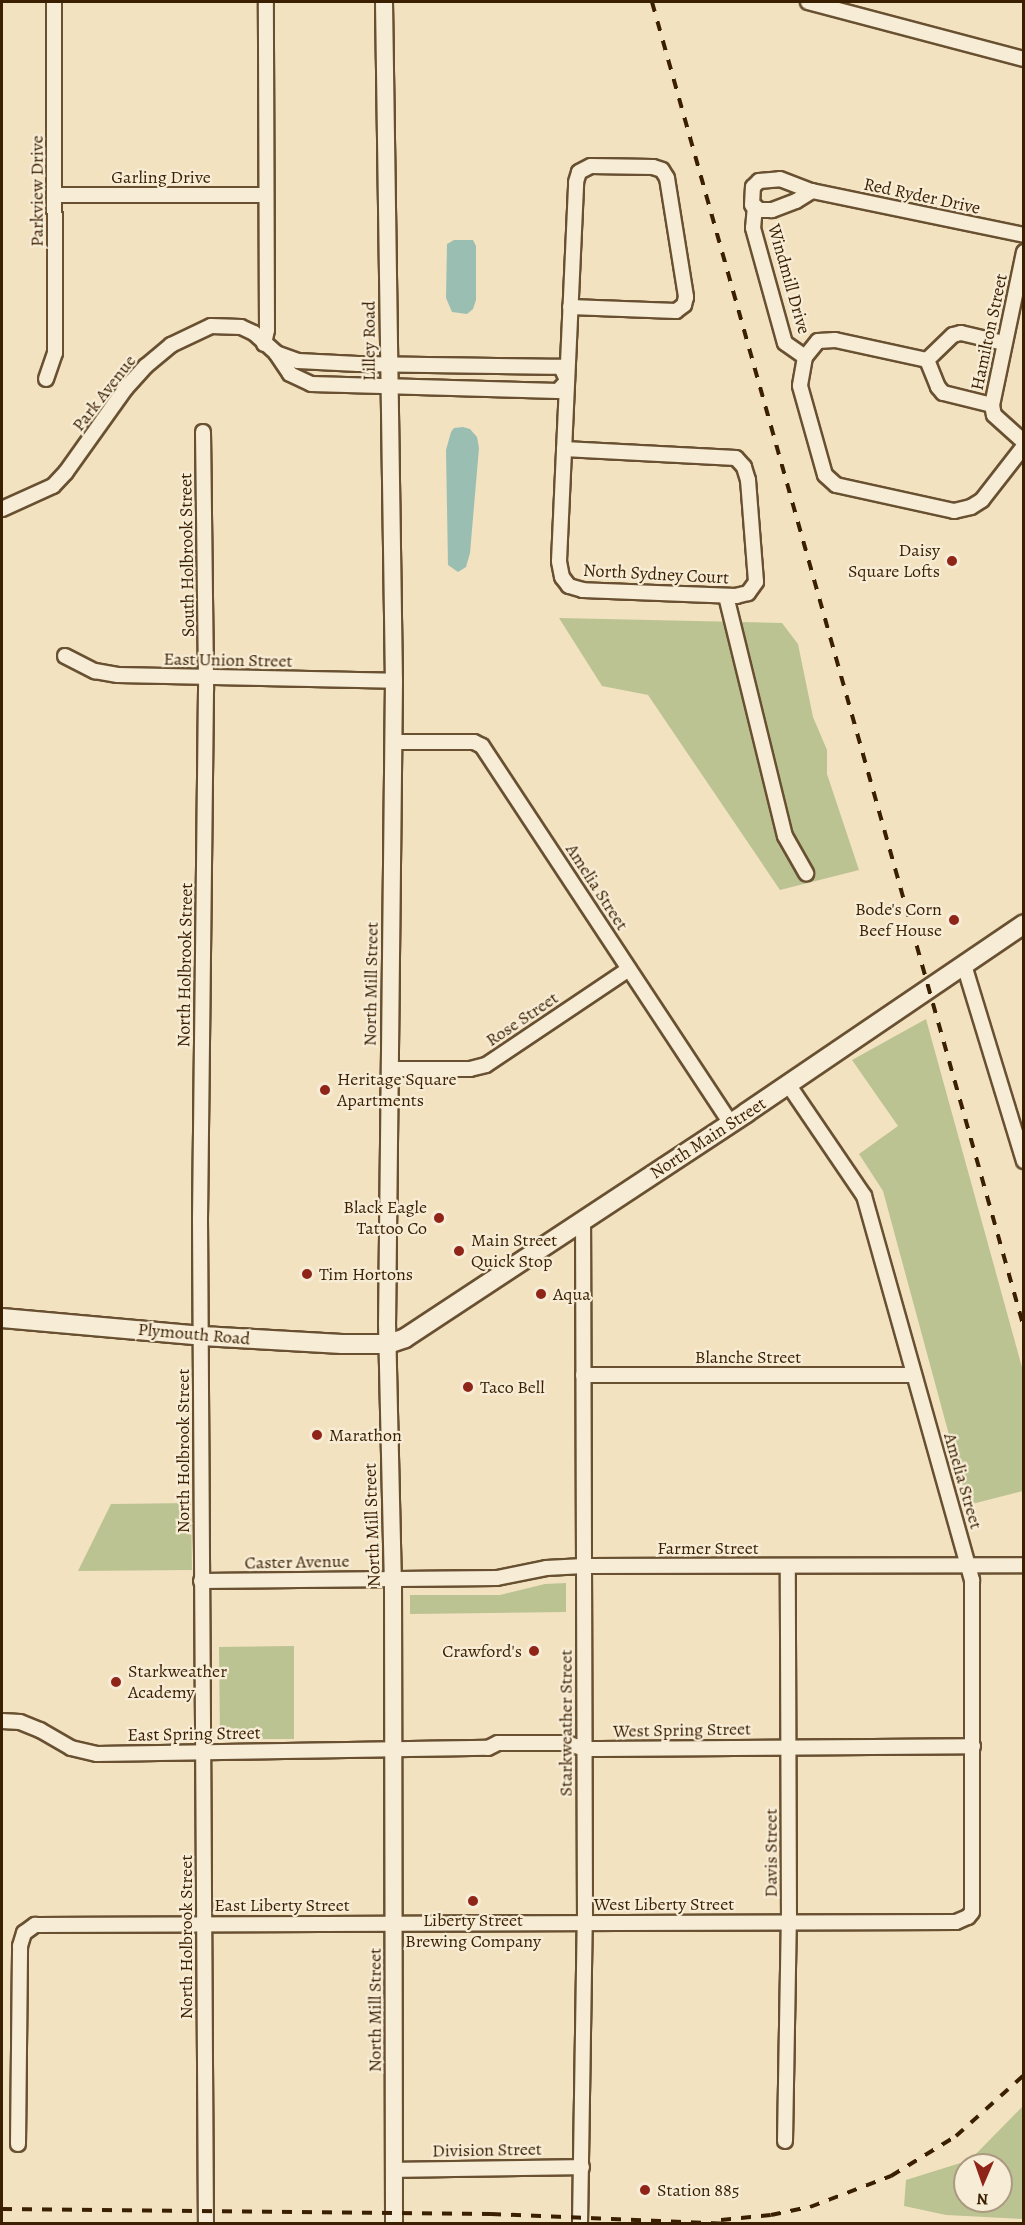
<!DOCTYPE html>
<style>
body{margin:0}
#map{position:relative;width:1025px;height:2225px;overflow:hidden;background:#f3e2c0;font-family:Alegreya,serif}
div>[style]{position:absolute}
.green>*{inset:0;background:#bbc392}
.water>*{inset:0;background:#9bbeb2}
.roads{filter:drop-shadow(2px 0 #685031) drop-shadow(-2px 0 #685031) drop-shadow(0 2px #685031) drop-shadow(0 -2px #685031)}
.minor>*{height:14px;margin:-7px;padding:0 7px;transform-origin:7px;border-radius:7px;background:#f7ecd6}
.tertiary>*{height:16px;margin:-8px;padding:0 8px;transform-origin:8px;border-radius:8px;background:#f7ecd6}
.secondary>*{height:18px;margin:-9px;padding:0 9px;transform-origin:9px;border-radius:9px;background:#f7ecd6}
.rail>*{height:4px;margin-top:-2px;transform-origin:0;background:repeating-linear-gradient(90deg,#3a1f01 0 10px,transparent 0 20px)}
.dots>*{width:16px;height:16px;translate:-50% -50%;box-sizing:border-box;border:3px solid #f7ecd6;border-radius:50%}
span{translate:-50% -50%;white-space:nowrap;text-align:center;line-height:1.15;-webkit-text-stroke:4.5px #f7ecd6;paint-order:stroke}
.street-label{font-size:18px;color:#3a1f01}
.poi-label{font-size:18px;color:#3a1f01}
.right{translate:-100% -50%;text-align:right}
.left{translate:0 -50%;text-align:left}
.frame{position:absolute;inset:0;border:3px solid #3a1f01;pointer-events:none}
.north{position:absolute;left:953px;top:2153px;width:60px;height:60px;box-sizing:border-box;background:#f7ecd6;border:2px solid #ab9a81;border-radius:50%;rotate:182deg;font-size:16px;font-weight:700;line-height:24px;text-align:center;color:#3a1f01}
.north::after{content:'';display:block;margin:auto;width:21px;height:27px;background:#8f2418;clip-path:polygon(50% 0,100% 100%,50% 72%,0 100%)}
</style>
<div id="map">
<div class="green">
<div style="clip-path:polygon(559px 618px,782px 623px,798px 644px,813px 717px,827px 750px,827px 774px,859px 870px,780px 890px,648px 695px,602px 686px)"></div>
<div style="clip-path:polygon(926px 1019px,1023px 1371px,1023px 1491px,968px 1505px,883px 1191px,859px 1154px,898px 1126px,852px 1060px)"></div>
<div style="clip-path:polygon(191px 1503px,192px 1570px,78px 1571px,111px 1504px)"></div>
<div style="clip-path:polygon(566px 1583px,566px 1612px,410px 1614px,410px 1595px,500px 1595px,545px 1584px)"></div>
<div style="clip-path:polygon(294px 1646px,294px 1739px,220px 1739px,219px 1647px)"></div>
<div style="clip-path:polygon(evenodd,1023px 2106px,1023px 2219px,946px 2215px,904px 2206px,906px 2180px,970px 2160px,1023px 2106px,965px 2165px,1001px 2165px,1001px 2201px,965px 2201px,965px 2165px)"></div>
</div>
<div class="water">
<div style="clip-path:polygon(454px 240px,473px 240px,476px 246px,476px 300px,473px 309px,467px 314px,452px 312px,446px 298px,447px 244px)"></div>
<div style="clip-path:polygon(463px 427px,470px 429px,477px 437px,479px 448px,470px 553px,466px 567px,458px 572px,448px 565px,446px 450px,451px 432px,454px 428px)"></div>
</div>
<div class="roads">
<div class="minor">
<div style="left:808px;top:2px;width:223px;rotate:14.8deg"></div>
<div style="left:812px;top:191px;width:19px;rotate:148deg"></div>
<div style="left:796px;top:201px;width:26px;rotate:159deg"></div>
<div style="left:772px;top:210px;width:12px;rotate:180deg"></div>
<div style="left:760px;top:210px;width:9px;rotate:-148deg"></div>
<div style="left:752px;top:205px;width:18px;rotate:-87deg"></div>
<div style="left:753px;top:187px;width:8px;rotate:-45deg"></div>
<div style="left:759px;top:181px;width:21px;rotate:-5deg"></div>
<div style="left:780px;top:179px;width:34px;rotate:21deg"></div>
<div style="left:812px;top:191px;width:217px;rotate:11.7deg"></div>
<div style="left:55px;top:195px;width:211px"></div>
<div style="left:755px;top:206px;width:22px;rotate:95deg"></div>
<div style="left:753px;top:228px;width:119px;rotate:74.5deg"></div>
<div style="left:785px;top:343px;width:24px;rotate:35deg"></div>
<div style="left:1024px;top:252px;width:156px;rotate:101.8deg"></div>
<div style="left:992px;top:405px;width:10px;rotate:79deg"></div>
<div style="left:994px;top:415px;width:40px;rotate:42deg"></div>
<div style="left:264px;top:344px;width:14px;rotate:-78deg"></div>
<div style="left:267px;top:330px;width:328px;rotate:-90.2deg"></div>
<div style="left:276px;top:353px;width:23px;rotate:20deg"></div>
<div style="left:298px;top:361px;width:60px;rotate:2.9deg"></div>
<div style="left:358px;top:364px;width:203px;rotate:0.8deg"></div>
<div style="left:561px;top:367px;width:14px;rotate:65deg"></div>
<div style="left:927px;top:360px;width:94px;rotate:-167.7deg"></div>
<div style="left:835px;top:340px;width:17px;rotate:177deg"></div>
<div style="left:818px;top:341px;width:21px;rotate:129deg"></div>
<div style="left:805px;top:357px;width:29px;rotate:100deg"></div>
<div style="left:800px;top:386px;width:92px;rotate:74.3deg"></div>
<div style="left:825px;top:475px;width:15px;rotate:42deg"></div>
<div style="left:836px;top:485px;width:121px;rotate:12.4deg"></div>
<div style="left:954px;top:511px;width:17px;rotate:-13deg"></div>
<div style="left:971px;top:507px;width:13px;rotate:-32deg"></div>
<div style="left:982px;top:500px;width:68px;rotate:-52.1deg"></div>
<div style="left:46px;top:379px;width:28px;rotate:-71deg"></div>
<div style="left:55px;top:353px;width:351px;rotate:-90.2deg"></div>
<div style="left:992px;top:405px;width:50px;rotate:-166.2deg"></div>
<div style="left:943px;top:393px;width:8px;rotate:-130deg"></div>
<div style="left:938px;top:387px;width:29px;rotate:-112deg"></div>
<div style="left:927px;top:360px;width:36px;rotate:-44deg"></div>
<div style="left:953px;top:335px;width:8px;rotate:-14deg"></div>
<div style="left:961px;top:333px;width:44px;rotate:13.1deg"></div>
<div style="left:203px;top:432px;width:258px;rotate:89.3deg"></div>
<div style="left:206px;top:690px;width:529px;rotate:90.65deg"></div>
<div style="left:200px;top:1219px;width:1005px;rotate:89.66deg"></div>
<div style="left:564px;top:449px;width:172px;rotate:3deg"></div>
<div style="left:736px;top:458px;width:12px;rotate:48deg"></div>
<div style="left:744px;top:467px;width:14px;rotate:73deg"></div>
<div style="left:748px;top:480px;width:102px;rotate:85.5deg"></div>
<div style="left:756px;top:582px;width:14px;rotate:126deg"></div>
<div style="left:748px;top:593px;width:12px;rotate:166deg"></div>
<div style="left:736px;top:596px;width:153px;rotate:-177.8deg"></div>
<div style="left:583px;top:590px;width:15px;rotate:-164deg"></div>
<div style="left:569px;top:586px;width:11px;rotate:-128deg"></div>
<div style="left:562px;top:577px;width:16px;rotate:-101deg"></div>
<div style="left:559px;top:561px;width:379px;rotate:-87.4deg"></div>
<div style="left:576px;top:182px;width:10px;rotate:-73deg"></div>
<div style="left:579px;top:172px;width:13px;rotate:-27deg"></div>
<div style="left:591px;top:166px;width:62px;rotate:0.9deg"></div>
<div style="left:653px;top:167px;width:9px;rotate:18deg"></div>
<div style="left:662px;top:170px;width:9px;rotate:58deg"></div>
<div style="left:667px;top:178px;width:121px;rotate:80.9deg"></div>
<div style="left:686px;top:297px;width:8px;rotate:104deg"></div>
<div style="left:684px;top:305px;width:10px;rotate:143deg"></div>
<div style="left:676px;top:311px;width:106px;rotate:-177.8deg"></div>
<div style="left:2px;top:509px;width:56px;rotate:-24.3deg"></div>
<div style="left:53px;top:486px;width:19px;rotate:-47deg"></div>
<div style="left:66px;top:472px;width:103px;rotate:-54.5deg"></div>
<div style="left:126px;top:388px;width:30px;rotate:-48deg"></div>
<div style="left:146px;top:366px;width:33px;rotate:-40deg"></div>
<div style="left:171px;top:345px;width:44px;rotate:-25.4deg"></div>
<div style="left:211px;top:326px;width:30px;rotate:2deg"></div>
<div style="left:241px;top:327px;width:14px;rotate:25deg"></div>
<div style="left:254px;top:333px;width:30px;rotate:42deg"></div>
<div style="left:276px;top:353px;width:25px;rotate:56deg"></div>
<div style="left:290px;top:374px;width:23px;rotate:25deg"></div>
<div style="left:311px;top:384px;width:247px;rotate:1.6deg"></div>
<div style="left:558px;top:391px;width:13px;rotate:-48deg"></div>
<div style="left:726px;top:596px;width:247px;rotate:76.2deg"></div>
<div style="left:785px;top:836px;width:43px;rotate:60.4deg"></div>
<div style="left:65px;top:656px;width:34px;rotate:27deg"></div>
<div style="left:95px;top:671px;width:23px;rotate:10deg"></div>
<div style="left:118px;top:675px;width:276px;rotate:1.2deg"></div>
<div style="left:394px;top:742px;width:80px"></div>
<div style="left:474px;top:742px;width:9px;rotate:27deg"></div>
<div style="left:482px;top:746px;width:450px;rotate:56.6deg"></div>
<div style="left:964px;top:965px;width:205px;rotate:73deg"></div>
<div style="left:390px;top:1069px;width:80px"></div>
<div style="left:470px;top:1069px;width:16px;rotate:-14deg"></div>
<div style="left:486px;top:1065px;width:172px;rotate:-33.9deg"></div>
<div style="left:583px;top:1375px;width:331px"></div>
<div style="left:201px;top:1581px;width:296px;rotate:-0.6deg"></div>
<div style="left:497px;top:1578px;width:50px;rotate:-11.5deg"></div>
<div style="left:546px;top:1568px;width:38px;rotate:-3deg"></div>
<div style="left:584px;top:1566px;width:440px;rotate:-0.1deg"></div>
<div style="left:2px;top:1721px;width:18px;rotate:3deg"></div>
<div style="left:20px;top:1722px;width:22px;rotate:22deg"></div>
<div style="left:40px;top:1730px;width:36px;rotate:30deg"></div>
<div style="left:71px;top:1748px;width:27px;rotate:13deg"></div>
<div style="left:97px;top:1754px;width:391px;rotate:-0.9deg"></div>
<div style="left:488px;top:1748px;width:11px;rotate:-27deg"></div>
<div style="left:498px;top:1743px;width:69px"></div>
<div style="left:567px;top:1743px;width:18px;rotate:19deg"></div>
<div style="left:584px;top:1749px;width:389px;rotate:-0.4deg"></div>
<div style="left:785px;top:2141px;width:219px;rotate:-89deg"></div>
<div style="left:789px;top:1922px;width:356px;rotate:-90.2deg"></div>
<div style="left:18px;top:2144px;width:198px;rotate:-89.4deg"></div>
<div style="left:20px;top:1946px;width:14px;rotate:-73deg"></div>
<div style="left:24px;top:1933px;width:14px;rotate:-36deg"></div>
<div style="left:35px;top:1925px;width:921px;rotate:-0.19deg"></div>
<div style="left:956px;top:1922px;width:13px;rotate:-23deg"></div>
<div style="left:968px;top:1917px;width:6px;rotate:-51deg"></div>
<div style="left:972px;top:1912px;width:332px;rotate:-90deg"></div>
<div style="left:972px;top:1580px;width:399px;rotate:-105.7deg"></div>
<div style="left:864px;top:1196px;width:135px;rotate:-124.2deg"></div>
<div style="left:394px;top:2170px;width:188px;rotate:-0.9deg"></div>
<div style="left:580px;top:2224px;width:303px;rotate:-89.1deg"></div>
<div style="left:585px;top:1921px;width:699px;rotate:-90.16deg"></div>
</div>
<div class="tertiary">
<div style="left:384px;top:2px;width:679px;rotate:89.16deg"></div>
<div style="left:394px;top:681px;width:642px;rotate:90.62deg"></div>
<div style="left:387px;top:1323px;width:256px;rotate:88.7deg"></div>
<div style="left:393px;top:1579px;width:645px;rotate:89.91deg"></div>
</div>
<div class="secondary">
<div style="left:2px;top:1318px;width:201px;rotate:5.1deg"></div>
<div style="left:202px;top:1336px;width:140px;rotate:3.3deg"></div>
<div style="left:342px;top:1344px;width:46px"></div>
<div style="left:388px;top:1344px;width:18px;rotate:-19deg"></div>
<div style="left:405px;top:1338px;width:409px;rotate:-33.4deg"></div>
<div style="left:746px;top:1113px;width:336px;rotate:-34.2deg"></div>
</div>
</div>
<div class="rail">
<div style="left:652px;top:2px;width:1377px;rotate:74.33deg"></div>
<div style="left:2px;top:2209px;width:489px;rotate:0.6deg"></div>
<div style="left:491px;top:2214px;width:240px;rotate:2.4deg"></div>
<div style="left:721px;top:2220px;width:50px;rotate:-5.7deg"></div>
<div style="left:771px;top:2215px;width:40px;rotate:-12deg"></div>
<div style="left:810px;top:2207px;width:87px;rotate:-20.9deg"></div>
<div style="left:891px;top:2176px;width:76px;rotate:-31.6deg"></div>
<div style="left:956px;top:2136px;width:91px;rotate:-41.9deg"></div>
</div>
<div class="dots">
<div style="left:952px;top:561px;background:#8f2418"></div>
<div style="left:954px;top:920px;background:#8f2418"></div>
<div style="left:325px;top:1090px;background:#8f2418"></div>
<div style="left:439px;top:1218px;background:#8f2418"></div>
<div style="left:459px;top:1251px;background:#8f2418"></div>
<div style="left:307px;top:1274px;background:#8f2418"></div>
<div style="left:541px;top:1294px;background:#8f2418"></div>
<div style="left:468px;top:1387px;background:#8f2418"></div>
<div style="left:317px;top:1435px;background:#8f2418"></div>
<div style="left:534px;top:1651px;background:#8f2418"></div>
<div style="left:116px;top:1682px;background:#8f2418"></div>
<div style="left:473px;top:1901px;background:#8f2418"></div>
<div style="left:645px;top:2190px;background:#8f2418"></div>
</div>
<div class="street-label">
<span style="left:161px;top:177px">Garling Drive</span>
<span style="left:37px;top:191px;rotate:-90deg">Parkview Drive</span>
<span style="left:922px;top:196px;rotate:12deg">Red Ryder Drive</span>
<span style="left:789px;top:279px;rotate:74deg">Windmill Drive</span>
<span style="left:989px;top:332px;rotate:-78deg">Hamilton Street</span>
<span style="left:369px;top:341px;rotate:-90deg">Lilley Road</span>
<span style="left:104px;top:393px;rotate:-52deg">Park Avenue</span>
<span style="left:187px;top:555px;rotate:-91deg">South Holbrook Street</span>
<span style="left:656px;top:574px;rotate:3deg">North Sydney Court</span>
<span style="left:228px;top:660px;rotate:1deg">East Union Street</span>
<span style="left:597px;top:887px;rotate:57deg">Amelia Street</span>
<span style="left:185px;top:965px;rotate:-89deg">North Holbrook Street</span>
<span style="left:371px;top:984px;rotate:-89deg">North Mill Street</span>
<span style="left:522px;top:1019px;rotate:-34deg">Rose Street</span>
<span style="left:708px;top:1138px;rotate:-33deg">North Main Street</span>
<span style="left:194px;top:1334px;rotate:5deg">Plymouth Road</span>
<span style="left:748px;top:1357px">Blanche Street</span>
<span style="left:183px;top:1451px;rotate:-90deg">North Holbrook Street</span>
<span style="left:963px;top:1481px;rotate:74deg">Amelia Street</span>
<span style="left:372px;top:1525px;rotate:-92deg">North Mill Street</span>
<span style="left:708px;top:1548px">Farmer Street</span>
<span style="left:297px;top:1562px;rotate:-1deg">Caster Avenue</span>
<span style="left:566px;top:1723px;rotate:-90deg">Starkweather Street</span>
<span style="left:682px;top:1730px;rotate:-1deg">West Spring Street</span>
<span style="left:194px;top:1734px;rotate:-1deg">East Spring Street</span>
<span style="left:771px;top:1853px;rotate:-90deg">Davis Street</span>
<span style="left:664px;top:1904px">West Liberty Street</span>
<span style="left:282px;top:1905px">East Liberty Street</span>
<span style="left:186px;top:1937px;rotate:-90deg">North Holbrook Street</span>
<span style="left:375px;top:2010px;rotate:-90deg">North Mill Street</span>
<span style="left:487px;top:2150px;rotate:-1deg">Division Street</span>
</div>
<div class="poi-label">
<span class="right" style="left:940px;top:561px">Daisy<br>Square Lofts</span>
<span class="right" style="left:942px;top:920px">Bode's Corn<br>Beef House</span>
<span class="left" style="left:337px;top:1090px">Heritage Square<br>Apartments</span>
<span class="right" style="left:427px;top:1218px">Black Eagle<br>Tattoo Co</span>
<span class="left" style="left:471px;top:1251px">Main Street<br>Quick Stop</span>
<span class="left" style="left:319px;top:1274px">Tim Hortons</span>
<span class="left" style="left:553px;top:1294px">Aqua</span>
<span class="left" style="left:480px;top:1387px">Taco Bell</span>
<span class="left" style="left:329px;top:1435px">Marathon</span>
<span class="right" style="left:522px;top:1651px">Crawford's</span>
<span class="left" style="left:128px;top:1682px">Starkweather<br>Academy</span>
<span style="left:473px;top:1931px">Liberty Street<br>Brewing Company</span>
<span class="left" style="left:657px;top:2190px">Station 885</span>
</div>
<div class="frame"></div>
<div class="north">N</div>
</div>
